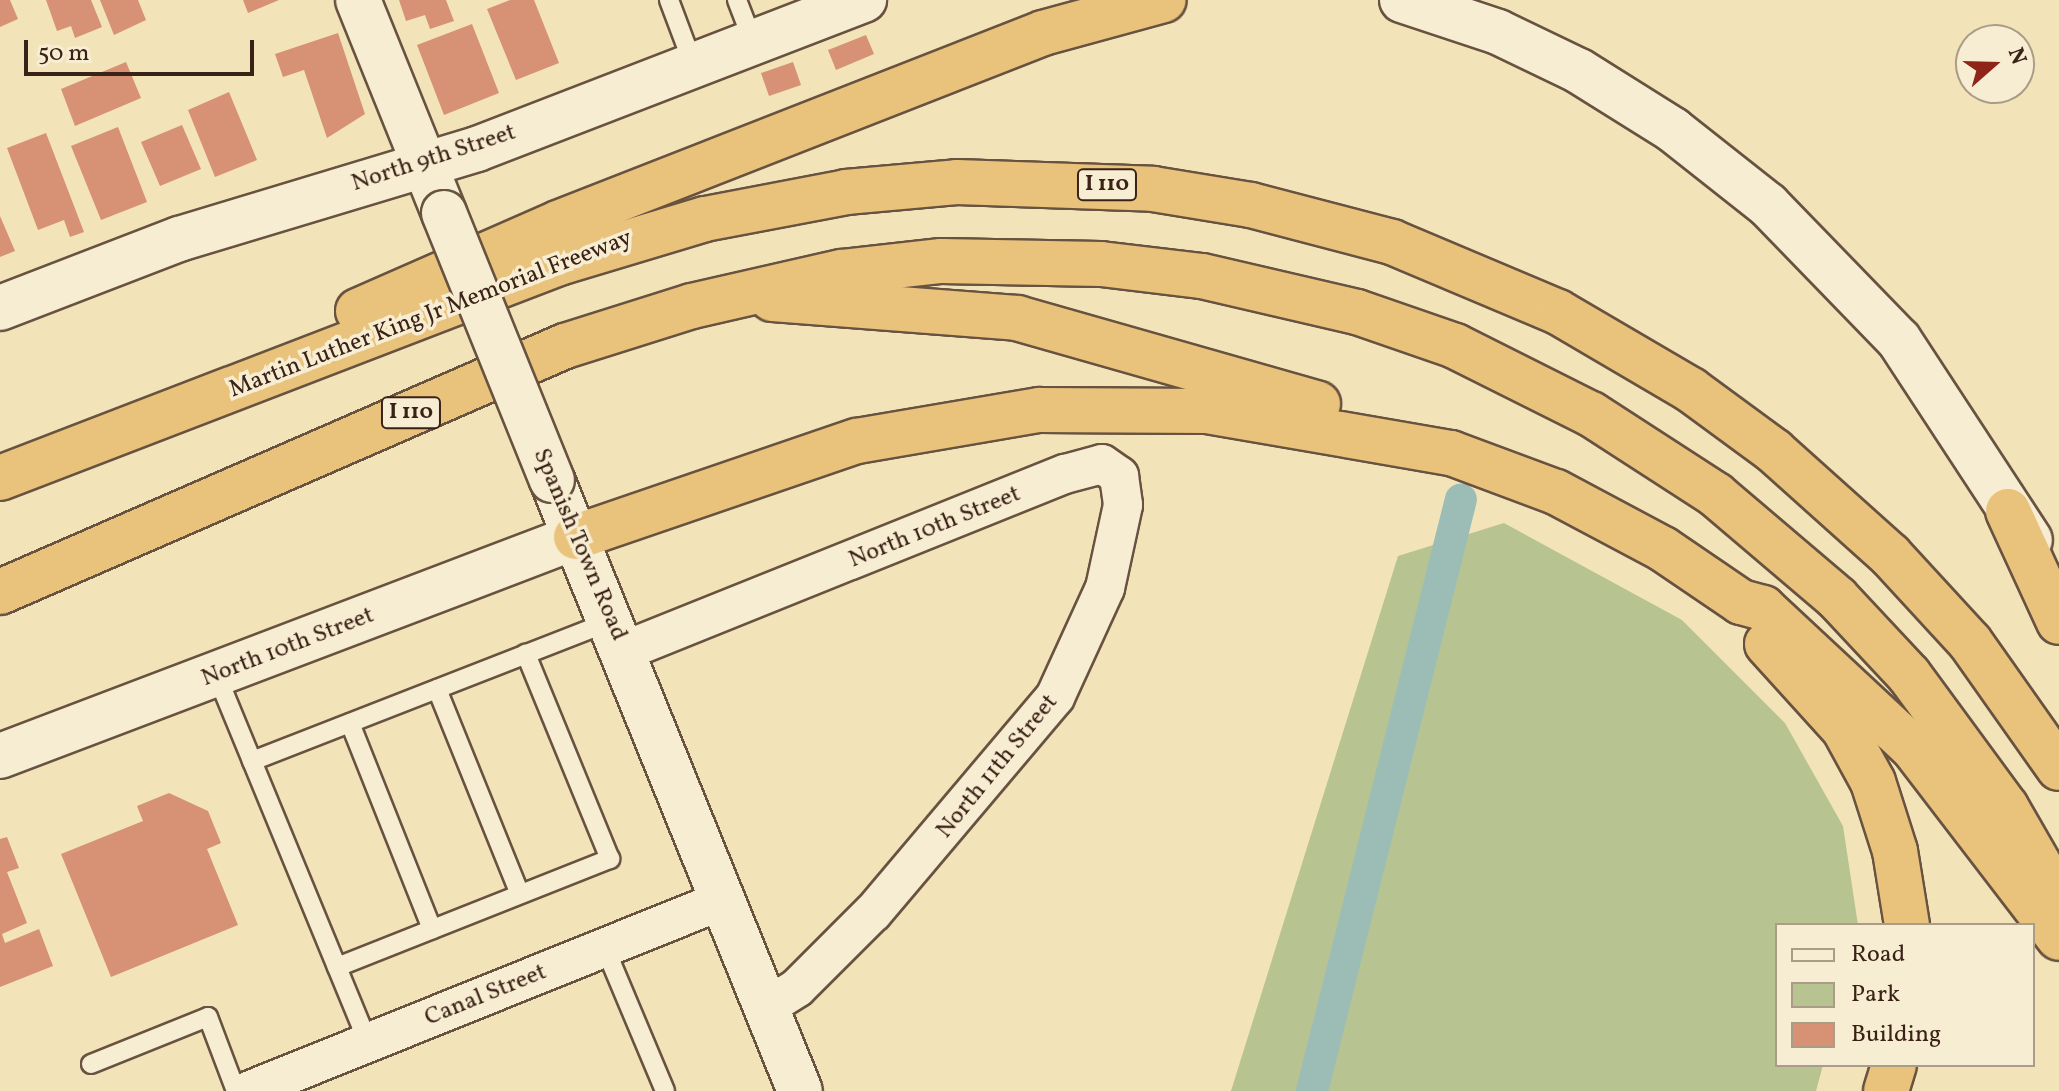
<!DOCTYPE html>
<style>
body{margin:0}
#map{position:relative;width:2059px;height:1091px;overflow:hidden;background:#f2e3b9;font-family:Vollkorn,serif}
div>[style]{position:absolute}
.green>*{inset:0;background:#b7c492}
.canal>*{height:32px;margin:-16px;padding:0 16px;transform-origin:16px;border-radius:16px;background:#9cbdb6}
.building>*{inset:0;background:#d79175}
.roads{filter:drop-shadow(2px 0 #685240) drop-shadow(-2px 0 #685240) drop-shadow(0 2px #685240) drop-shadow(0 -2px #685240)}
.service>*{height:18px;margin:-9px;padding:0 9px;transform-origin:9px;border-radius:9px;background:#f7edd2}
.minor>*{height:38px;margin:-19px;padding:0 19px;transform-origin:19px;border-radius:19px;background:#f7edd2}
.tertiary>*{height:44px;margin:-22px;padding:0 22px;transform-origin:22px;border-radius:22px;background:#f7edd2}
.secondary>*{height:44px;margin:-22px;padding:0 22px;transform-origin:22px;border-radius:22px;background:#f7edd2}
.motorway>*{height:44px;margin:-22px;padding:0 22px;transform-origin:22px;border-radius:22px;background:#e9c27c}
.bridges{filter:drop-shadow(2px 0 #685240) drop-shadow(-2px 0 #685240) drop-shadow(0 2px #685240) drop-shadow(0 -2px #685240)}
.tertiary-bridge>*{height:44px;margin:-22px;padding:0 22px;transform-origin:22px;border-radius:22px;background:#f7edd2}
span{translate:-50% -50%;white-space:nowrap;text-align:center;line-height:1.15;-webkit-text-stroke:7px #f7edd2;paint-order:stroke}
.shield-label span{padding:2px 6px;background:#f7edd2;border:2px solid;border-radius:6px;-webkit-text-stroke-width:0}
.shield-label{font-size:22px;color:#3a2217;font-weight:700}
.street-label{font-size:24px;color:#3a2217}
.legend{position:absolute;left:1775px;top:923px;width:260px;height:144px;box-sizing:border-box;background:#f7edd2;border:2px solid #ab9c87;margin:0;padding:10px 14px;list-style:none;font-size:24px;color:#3a2217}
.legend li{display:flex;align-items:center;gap:16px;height:40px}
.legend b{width:40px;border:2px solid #ab9c87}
.north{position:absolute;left:1955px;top:24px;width:80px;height:80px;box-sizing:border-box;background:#f7edd2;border:2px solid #ab9c87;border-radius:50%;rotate:70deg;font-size:22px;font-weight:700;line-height:32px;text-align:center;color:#3a2217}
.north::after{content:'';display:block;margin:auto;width:28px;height:36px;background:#8f2418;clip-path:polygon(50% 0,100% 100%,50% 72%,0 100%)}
.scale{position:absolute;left:24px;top:40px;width:230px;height:36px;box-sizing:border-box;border:4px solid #3a2217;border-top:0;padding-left:10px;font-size:24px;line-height:28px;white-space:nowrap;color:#3a2217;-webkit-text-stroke:6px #f7edd2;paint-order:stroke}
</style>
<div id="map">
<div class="green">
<div style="clip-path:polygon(1504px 523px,1682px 620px,1785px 723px,1843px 826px,1858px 925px,1777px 925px,1777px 1065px,1823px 1065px,1816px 1091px,1231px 1091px,1398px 556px)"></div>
</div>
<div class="canal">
<div style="left:1312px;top:1091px;width:610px;rotate:-75.87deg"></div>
</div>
<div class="building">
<div style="clip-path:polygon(0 0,10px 0,18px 19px,0 27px)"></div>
<div style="clip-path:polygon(46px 0,91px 0,102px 27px,75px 38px,71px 26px,57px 31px)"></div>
<div style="clip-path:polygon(100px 0,138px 0,146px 20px,114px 35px)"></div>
<div style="clip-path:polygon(243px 0,279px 0,248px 13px)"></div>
<div style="clip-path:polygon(399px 0,446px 0,454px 21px,430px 29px,425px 15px,406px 21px)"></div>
<div style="clip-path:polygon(510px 0,534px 0,559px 63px,516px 80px,487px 9px)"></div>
<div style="clip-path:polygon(472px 24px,499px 93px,444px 115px,417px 45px)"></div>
<div style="clip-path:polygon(338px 33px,365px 114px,327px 138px,304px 70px,283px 77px,275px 54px)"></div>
<div style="clip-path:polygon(866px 35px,874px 54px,836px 70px,828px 50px)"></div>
<div style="clip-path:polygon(126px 62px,141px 98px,75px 126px,61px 89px)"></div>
<div style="clip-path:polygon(793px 62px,801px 85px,769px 96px,761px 73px)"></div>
<div style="clip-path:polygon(229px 92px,257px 160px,215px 177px,188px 110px)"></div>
<div style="clip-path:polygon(182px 125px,201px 169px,160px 186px,141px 142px)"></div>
<div style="clip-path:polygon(118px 127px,147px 202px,101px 220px,71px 146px)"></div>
<div style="clip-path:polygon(46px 133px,84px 232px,70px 237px,64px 220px,38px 230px,7px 148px)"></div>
<div style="clip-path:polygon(0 216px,15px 251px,0 257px)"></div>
<div style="clip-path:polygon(169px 793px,208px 811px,221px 843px,207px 849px,238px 925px,111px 977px,61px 854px,143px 821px,137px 806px)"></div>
<div style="clip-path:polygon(7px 837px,19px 868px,7px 872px,27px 923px,2px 934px,5px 943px,39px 929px,53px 966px,0 987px,0 839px)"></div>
</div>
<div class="roads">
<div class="service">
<div style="left:669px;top:0;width:68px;rotate:69.4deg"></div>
<div style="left:737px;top:0;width:42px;rotate:69deg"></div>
<div style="left:217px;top:676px;width:397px;rotate:67.6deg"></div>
<div style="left:437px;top:689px;width:221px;rotate:68deg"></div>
<div style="left:350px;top:723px;width:222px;rotate:68.3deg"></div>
<div style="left:252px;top:761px;width:385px;rotate:-21.3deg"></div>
<div style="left:605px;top:948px;width:155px;rotate:67.2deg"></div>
<div style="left:337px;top:967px;width:294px;rotate:-21.6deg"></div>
<div style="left:610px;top:859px;width:222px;rotate:-112.3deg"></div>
<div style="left:91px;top:1064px;width:126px;rotate:-21.9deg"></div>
<div style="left:208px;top:1017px;width:79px;rotate:69.3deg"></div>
</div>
<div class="minor">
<div style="left:624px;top:651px;width:475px;rotate:-21.9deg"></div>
<div style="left:1065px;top:474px;width:38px;rotate:-15deg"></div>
<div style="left:1102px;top:464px;width:21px;rotate:35deg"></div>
<div style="left:1119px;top:476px;width:29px;rotate:82deg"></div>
<div style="left:1123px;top:505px;width:85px;rotate:102.2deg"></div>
<div style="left:1105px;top:588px;width:120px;rotate:114.6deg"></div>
<div style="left:1055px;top:697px;width:282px;rotate:130.2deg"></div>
<div style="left:873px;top:912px;width:107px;rotate:135deg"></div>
<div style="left:797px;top:988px;width:36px;rotate:148deg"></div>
<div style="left:248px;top:1091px;width:512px;rotate:-21.91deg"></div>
</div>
<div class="tertiary">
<div style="left:358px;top:0;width:230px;rotate:68deg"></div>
<div style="left:552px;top:480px;width:659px;rotate:67.91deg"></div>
</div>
<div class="secondary">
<div style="left:1402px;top:0;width:101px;rotate:18.4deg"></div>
<div style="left:1498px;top:32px;width:90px;rotate:25.7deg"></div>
<div style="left:1579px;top:71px;width:111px;rotate:32.1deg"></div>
<div style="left:1673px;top:130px;width:121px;rotate:38.3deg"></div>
<div style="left:1768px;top:205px;width:188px;rotate:45.9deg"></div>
<div style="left:1899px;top:340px;width:239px;rotate:56.8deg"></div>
<div style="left:0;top:308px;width:192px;rotate:-21.1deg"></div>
<div style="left:179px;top:239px;width:311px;rotate:-16.8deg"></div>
<div style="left:477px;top:149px;width:415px;rotate:-21.1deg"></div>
<div style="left:0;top:756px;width:616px;rotate:-20.82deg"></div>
</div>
<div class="motorway">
<div style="left:772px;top:299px;width:246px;rotate:4.4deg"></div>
<div style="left:1017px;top:318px;width:313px;rotate:15.9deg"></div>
<div style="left:358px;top:311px;width:219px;rotate:-23.7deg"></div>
<div style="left:558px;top:223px;width:521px;rotate:-21.39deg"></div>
<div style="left:1043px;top:33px;width:125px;rotate:-15.3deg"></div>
<div style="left:0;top:478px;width:599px;rotate:-21.04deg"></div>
<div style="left:559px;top:263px;width:152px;rotate:-16.8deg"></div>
<div style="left:705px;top:219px;width:144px;rotate:-10.8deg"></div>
<div style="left:846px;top:192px;width:111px;rotate:-5.1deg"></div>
<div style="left:957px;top:182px;width:196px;rotate:2deg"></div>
<div style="left:1153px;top:189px;width:99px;rotate:9.3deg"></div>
<div style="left:1251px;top:205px;width:146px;rotate:14.7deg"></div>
<div style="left:1392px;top:242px;width:180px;rotate:22.9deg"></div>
<div style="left:1558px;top:312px;width:154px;rotate:30.4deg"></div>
<div style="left:1691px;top:390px;width:103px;rotate:36.3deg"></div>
<div style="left:1774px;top:451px;width:156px;rotate:41.9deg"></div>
<div style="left:1890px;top:555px;width:118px;rotate:47.4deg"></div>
<div style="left:1970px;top:642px;width:154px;rotate:54.8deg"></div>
<div style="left:2008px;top:511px;width:122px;rotate:65.3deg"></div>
<div style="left:576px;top:537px;width:297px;rotate:-18.9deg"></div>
<div style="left:857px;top:441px;width:185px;rotate:-9.7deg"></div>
<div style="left:1039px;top:410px;width:168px;rotate:0.3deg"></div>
<div style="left:1207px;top:411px;width:248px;rotate:9.8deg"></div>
<div style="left:1451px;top:453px;width:112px;rotate:20.4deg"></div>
<div style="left:1556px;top:492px;width:121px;rotate:28deg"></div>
<div style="left:1663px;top:549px;width:94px;rotate:34.2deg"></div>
<div style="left:1741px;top:602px;width:23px;rotate:15deg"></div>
<div style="left:1763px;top:608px;width:207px;rotate:43deg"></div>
<div style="left:1914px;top:749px;width:238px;rotate:52.5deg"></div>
<div style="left:0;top:592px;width:616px;rotate:-23.53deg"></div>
<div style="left:565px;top:346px;width:133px;rotate:-17.5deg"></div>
<div style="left:692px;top:306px;width:153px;rotate:-12.9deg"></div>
<div style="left:841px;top:272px;width:101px;rotate:-6.3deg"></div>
<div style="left:941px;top:261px;width:160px;rotate:1.1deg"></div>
<div style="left:1101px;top:264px;width:102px;rotate:6.8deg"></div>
<div style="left:1202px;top:276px;width:159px;rotate:13.1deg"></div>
<div style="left:1357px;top:312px;width:104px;rotate:19.1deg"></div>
<div style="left:1455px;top:346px;width:152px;rotate:26.6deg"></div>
<div style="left:1591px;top:414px;width:149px;rotate:32.9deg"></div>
<div style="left:1716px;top:495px;width:159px;rotate:40.4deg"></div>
<div style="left:1837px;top:598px;width:105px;rotate:46.9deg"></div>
<div style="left:1909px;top:675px;width:164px;rotate:53.7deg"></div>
<div style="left:2006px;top:807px;width:106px;rotate:60.1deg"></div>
<div style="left:1767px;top:644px;width:115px;rotate:47.8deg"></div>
<div style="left:1844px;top:729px;width:60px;rotate:61.3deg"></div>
<div style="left:1873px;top:782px;width:72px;rotate:72.3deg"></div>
<div style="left:1895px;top:851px;width:75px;rotate:80.8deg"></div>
<div style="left:1886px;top:1091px;width:27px;rotate:-73deg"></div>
</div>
</div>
<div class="bridges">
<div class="tertiary-bridge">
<div style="left:444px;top:213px;width:288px;rotate:68deg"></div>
</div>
</div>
<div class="shield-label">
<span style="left:1107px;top:185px">I 110</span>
<span style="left:411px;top:413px">I 110</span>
</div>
<div class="street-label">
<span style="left:434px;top:159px;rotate:-18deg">North 9th Street</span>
<span style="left:431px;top:315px;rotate:-21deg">Martin Luther King Jr Memorial Freeway</span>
<span style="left:935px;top:528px;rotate:-22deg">North 10th Street</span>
<span style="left:579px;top:545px;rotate:67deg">Spanish Town Road</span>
<span style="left:288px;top:648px;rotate:-21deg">North 10th Street</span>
<span style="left:998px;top:767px;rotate:-51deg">North 11th Street</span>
<span style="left:486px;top:996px;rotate:-22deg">Canal Street</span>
</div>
<ul class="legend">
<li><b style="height:10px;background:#f7edd2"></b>Road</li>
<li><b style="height:22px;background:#b7c492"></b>Park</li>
<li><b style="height:22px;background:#d79175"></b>Building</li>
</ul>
<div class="north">N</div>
<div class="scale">50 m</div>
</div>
